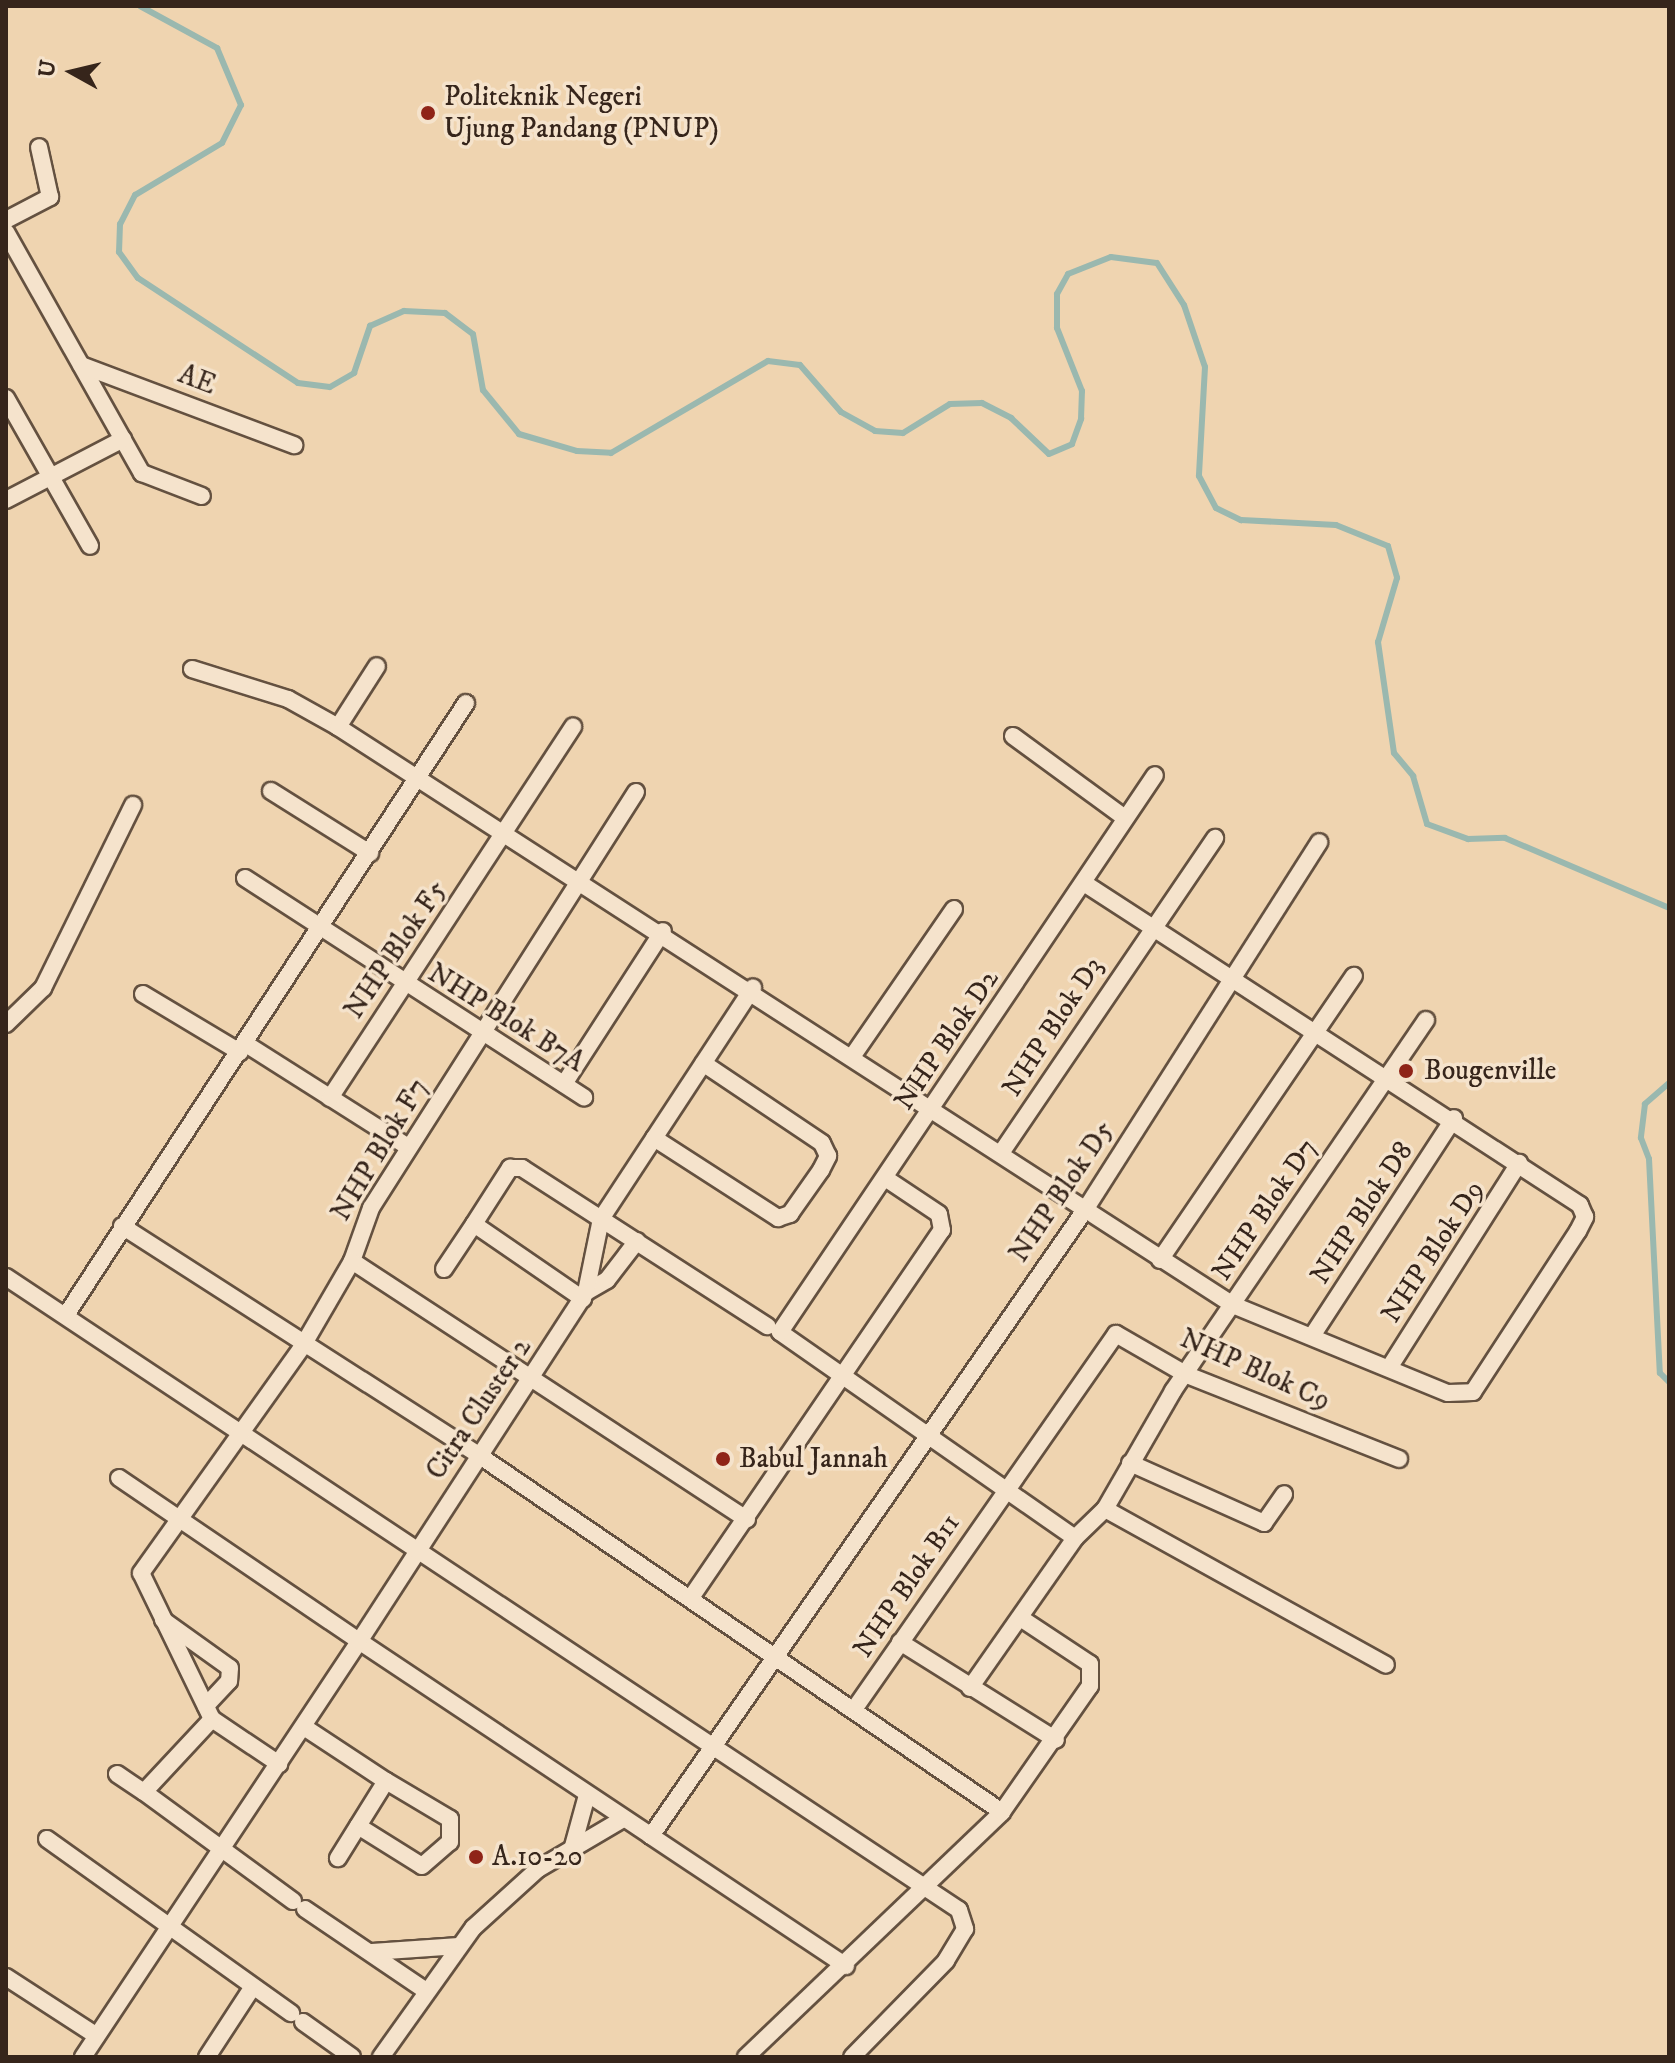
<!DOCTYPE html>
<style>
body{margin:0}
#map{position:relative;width:1675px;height:2063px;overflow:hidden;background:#efd4b0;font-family:"IM FELL DW Pica",serif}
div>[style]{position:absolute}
.stream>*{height:6px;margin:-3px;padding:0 3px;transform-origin:3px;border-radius:3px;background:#9ab8af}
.roads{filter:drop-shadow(2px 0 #645140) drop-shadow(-2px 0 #645140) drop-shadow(0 2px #645140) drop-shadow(0 -2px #645140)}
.street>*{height:16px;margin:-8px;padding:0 8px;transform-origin:8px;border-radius:8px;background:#f5e3cc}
.dots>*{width:22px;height:22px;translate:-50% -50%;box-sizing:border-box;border:4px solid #f5e3cc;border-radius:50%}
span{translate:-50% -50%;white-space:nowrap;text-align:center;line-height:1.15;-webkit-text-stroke:7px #f5e3cc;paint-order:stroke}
.poi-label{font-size:28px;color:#36251b}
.left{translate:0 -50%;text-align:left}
.street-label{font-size:28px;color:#36251b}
.frame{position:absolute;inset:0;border:8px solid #36251b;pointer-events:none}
.north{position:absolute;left:32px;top:32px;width:80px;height:80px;-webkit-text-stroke:6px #f5e3cc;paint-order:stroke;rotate:278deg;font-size:22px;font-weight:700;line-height:32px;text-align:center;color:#36251b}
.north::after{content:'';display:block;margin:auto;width:28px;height:36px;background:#36251b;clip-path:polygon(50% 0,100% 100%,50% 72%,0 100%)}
</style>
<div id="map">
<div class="stream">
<div style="left:140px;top:6px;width:88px;rotate:28.6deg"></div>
<div style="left:217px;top:48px;width:62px;rotate:67.2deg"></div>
<div style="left:241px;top:105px;width:42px;rotate:116.6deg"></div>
<div style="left:222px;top:143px;width:101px;rotate:149.1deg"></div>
<div style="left:135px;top:195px;width:33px;rotate:117deg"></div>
<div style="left:120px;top:224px;width:28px;rotate:92deg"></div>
<div style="left:119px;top:252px;width:32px;rotate:54deg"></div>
<div style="left:138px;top:278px;width:191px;rotate:33.3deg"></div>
<div style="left:298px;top:383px;width:32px;rotate:7deg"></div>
<div style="left:330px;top:387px;width:28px;rotate:-30deg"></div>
<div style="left:354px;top:373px;width:50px;rotate:-71.2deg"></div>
<div style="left:370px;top:326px;width:37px;rotate:-24deg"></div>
<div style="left:404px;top:311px;width:41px;rotate:2.8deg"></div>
<div style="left:445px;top:313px;width:35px;rotate:37deg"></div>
<div style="left:473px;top:334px;width:57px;rotate:79.9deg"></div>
<div style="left:483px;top:390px;width:57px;rotate:50.7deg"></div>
<div style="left:519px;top:434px;width:60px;rotate:16.3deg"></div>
<div style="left:577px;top:451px;width:34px;rotate:3deg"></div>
<div style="left:611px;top:453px;width:182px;rotate:-30.4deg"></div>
<div style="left:768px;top:361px;width:32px;rotate:7deg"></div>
<div style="left:800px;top:365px;width:62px;rotate:48.9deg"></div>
<div style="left:841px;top:412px;width:39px;rotate:29deg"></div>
<div style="left:875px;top:431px;width:28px;rotate:4deg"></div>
<div style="left:903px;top:433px;width:55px;rotate:-31.7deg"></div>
<div style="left:950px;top:404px;width:32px;rotate:-2deg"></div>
<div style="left:982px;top:403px;width:33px;rotate:27deg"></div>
<div style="left:1011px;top:418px;width:52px;rotate:43.5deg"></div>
<div style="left:1049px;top:454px;width:25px;rotate:-23deg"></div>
<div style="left:1072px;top:444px;width:27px;rotate:-70deg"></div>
<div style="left:1081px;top:419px;width:28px;rotate:-88deg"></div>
<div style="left:1082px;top:391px;width:68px;rotate:-111.6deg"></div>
<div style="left:1057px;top:328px;width:34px;rotate:-90deg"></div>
<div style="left:1057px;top:294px;width:23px;rotate:-61deg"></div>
<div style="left:1068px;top:274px;width:46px;rotate:-21.6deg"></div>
<div style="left:1111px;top:257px;width:46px;rotate:7.4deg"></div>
<div style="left:1157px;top:263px;width:50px;rotate:57.3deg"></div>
<div style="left:1184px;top:305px;width:65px;rotate:71.3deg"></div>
<div style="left:1205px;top:367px;width:109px;rotate:93.2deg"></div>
<div style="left:1199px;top:476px;width:36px;rotate:62deg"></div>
<div style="left:1216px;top:508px;width:28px;rotate:26deg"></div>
<div style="left:1241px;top:520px;width:95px;rotate:3deg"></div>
<div style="left:1336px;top:525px;width:56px;rotate:22deg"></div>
<div style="left:1388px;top:546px;width:33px;rotate:74deg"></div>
<div style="left:1397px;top:578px;width:67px;rotate:106.5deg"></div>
<div style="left:1378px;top:642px;width:112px;rotate:81.8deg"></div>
<div style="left:1394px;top:753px;width:30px;rotate:50deg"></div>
<div style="left:1413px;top:776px;width:50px;rotate:73.7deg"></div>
<div style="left:1427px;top:824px;width:44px;rotate:20.1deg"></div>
<div style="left:1468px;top:839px;width:37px;rotate:-2deg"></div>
<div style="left:1505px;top:838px;width:178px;rotate:23.1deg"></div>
<div style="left:1669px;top:1083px;width:32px;rotate:139deg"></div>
<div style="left:1645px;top:1104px;width:34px;rotate:97deg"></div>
<div style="left:1641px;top:1138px;width:22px;rotate:69deg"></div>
<div style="left:1649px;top:1159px;width:214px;rotate:87.1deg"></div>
<div style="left:1660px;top:1373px;width:13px;rotate:45deg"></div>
</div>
<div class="roads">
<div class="street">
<div style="left:6px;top:220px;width:50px;rotate:-27.6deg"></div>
<div style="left:50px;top:197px;width:51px;rotate:-102.4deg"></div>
<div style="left:6px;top:232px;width:277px;rotate:60.6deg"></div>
<div style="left:142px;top:473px;width:64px;rotate:21deg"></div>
<div style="left:81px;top:365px;width:228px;rotate:20.6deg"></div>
<div style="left:6px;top:398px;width:170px;rotate:60.4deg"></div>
<div style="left:6px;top:500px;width:132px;rotate:-27.5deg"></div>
<div style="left:192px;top:669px;width:101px;rotate:17.4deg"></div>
<div style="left:288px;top:699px;width:57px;rotate:29.2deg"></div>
<div style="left:338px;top:727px;width:1065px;rotate:32.85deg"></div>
<div style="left:1233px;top:1305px;width:232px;rotate:22.3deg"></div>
<div style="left:1448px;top:1393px;width:25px;rotate:-2deg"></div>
<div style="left:1473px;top:1392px;width:192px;rotate:-56.9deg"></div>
<div style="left:1578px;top:1231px;width:16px;rotate:-63deg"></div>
<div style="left:1585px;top:1217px;width:13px;rotate:-113deg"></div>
<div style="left:1580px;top:1205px;width:591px;rotate:-147.01deg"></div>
<div style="left:338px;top:727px;width:72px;rotate:-57.4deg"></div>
<div style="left:1013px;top:736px;width:139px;rotate:36.2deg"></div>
<div style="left:271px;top:791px;width:117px;rotate:32.1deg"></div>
<div style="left:636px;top:792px;width:493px;rotate:122.5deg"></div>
<div style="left:371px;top:1208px;width:56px;rotate:109.7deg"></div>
<div style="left:352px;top:1261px;width:472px;rotate:33.2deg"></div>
<div style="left:245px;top:878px;width:404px;rotate:32.9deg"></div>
<div style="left:143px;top:994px;width:113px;rotate:30.9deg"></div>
<div style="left:6px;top:1024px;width:52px;rotate:-44.2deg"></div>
<div style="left:43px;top:988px;width:204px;rotate:-63.8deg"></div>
<div style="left:246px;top:1044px;width:192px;rotate:32.4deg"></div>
<div style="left:854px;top:1054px;width:176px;rotate:-55.4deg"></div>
<div style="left:564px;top:1084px;width:182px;rotate:-57.1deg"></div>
<div style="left:330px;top:1098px;width:444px;rotate:-56.8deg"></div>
<div style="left:654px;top:1138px;width:148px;rotate:32.8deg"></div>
<div style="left:778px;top:1218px;width:13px;rotate:-18deg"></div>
<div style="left:790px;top:1214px;width:54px;rotate:-54.8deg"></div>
<div style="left:821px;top:1170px;width:16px;rotate:-63deg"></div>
<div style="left:828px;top:1156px;width:14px;rotate:-115deg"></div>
<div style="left:822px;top:1143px;width:143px;rotate:-146.1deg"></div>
<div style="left:1001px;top:1153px;width:381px;rotate:-55.8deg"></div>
<div style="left:122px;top:1226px;width:426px;rotate:32.7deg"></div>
<div style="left:480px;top:1456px;width:632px;rotate:34.29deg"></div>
<div style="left:637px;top:1241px;width:49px;rotate:127.6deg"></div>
<div style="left:607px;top:1280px;width:24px;rotate:150deg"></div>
<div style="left:586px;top:1292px;width:416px;rotate:123deg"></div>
<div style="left:359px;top:1641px;width:351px;rotate:33.7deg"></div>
<div style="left:1160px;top:1260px;width:344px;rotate:-55.7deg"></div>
<div style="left:444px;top:1269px;width:54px;rotate:-56.3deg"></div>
<div style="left:6px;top:1277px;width:1144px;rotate:33.59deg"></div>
<div style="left:959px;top:1910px;width:20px;rotate:72deg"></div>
<div style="left:965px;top:1929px;width:37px;rotate:121deg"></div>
<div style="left:946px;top:1961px;width:134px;rotate:134.4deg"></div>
<div style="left:586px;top:1292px;width:75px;rotate:-78.4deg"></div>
<div style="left:601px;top:1219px;width:277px;rotate:-56.7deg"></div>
<div style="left:583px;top:1299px;width:132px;rotate:-145.5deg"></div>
<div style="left:474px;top:1224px;width:67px;rotate:-57.3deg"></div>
<div style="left:510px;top:1168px;width:12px"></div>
<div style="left:522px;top:1168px;width:292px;rotate:32.8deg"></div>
<div style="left:66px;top:1315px;width:731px;rotate:-56.83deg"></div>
<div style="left:1312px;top:1336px;width:260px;rotate:-56.9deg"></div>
<div style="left:1389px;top:1368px;width:243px;rotate:-57.6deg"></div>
<div style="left:1130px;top:1463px;width:147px;rotate:24.1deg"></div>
<div style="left:1264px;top:1523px;width:35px;rotate:-55deg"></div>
<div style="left:1105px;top:1509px;width:321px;rotate:29deg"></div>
<div style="left:1075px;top:1538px;width:42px;rotate:-44deg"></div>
<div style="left:1105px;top:1509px;width:136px;rotate:-60deg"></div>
<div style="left:1173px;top:1391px;width:449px;rotate:-55.7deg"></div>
<div style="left:690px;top:1599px;width:447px;rotate:-55.7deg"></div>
<div style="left:942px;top:1230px;width:16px;rotate:-101deg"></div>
<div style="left:939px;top:1214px;width:65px;rotate:-146.3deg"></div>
<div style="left:163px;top:1620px;width:82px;rotate:35.6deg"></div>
<div style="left:230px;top:1668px;width:13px;rotate:94deg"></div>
<div style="left:229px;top:1681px;width:34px;rotate:133deg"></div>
<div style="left:900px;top:1642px;width:184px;rotate:32.1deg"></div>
<div style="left:970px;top:1688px;width:183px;rotate:-55deg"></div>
<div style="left:1075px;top:1538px;width:360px;rotate:-145.1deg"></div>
<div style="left:780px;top:1332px;width:671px;rotate:-56.05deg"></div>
<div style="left:855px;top:1708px;width:456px;rotate:-55.1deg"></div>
<div style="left:1116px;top:1334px;width:82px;rotate:30deg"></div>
<div style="left:1187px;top:1375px;width:228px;rotate:21.6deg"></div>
<div style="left:212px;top:1719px;width:81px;rotate:33.9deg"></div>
<div style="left:304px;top:1727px;width:98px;rotate:33.4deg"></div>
<div style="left:386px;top:1781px;width:91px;rotate:121.9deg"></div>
<div style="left:117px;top:1774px;width:32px;rotate:34deg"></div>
<div style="left:358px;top:1826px;width:75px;rotate:32deg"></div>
<div style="left:422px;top:1866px;width:37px;rotate:-41deg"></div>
<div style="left:450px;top:1842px;width:23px;rotate:-90deg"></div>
<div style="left:450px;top:1819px;width:74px;rotate:-149.3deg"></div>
<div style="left:47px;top:1839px;width:300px;rotate:35.5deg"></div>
<div style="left:573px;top:1846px;width:53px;rotate:-74.6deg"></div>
<div style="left:293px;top:1901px;width:185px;rotate:-143.8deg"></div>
<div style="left:144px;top:1792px;width:100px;rotate:-47deg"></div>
<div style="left:212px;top:1719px;width:162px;rotate:-115.9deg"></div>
<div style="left:141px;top:1573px;width:277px;rotate:-54.5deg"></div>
<div style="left:302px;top:1347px;width:99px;rotate:-59.8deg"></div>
<div style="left:305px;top:1909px;width:143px;rotate:34.1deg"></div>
<div style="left:372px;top:1952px;width:87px;rotate:-3.9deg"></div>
<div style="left:846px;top:1966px;width:234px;rotate:-146.3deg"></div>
<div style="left:651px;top:1836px;width:762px;rotate:-55.27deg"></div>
<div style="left:1085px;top:1210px;width:436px;rotate:-57.5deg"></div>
<div style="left:6px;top:1977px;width:108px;rotate:33deg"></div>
<div style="left:303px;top:2022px;width:60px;rotate:35.5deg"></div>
<div style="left:83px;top:2057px;width:499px;rotate:-56.4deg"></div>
<div style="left:359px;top:1641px;width:290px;rotate:-145.8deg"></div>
<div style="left:207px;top:2057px;width:82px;rotate:-56.9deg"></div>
<div style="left:381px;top:2057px;width:158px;rotate:-54.5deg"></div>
<div style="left:473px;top:1928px;width:88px;rotate:-42.2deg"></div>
<div style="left:538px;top:1869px;width:99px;rotate:-30.5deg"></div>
<div style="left:746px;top:2057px;width:354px;rotate:-43.7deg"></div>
<div style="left:1002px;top:1812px;width:154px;rotate:-55.1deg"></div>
<div style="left:1090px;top:1686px;width:22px;rotate:-90deg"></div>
<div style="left:1090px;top:1664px;width:82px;rotate:-146.5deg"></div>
</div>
</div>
<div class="dots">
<div style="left:428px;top:113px;background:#8f2418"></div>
<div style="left:1406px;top:1071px;background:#8f2418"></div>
<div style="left:723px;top:1459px;background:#8f2418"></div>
<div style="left:476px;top:1857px;background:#8f2418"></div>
</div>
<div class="poi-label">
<span class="left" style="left:444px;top:113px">Politeknik Negeri<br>Ujung Pandang (PNUP)</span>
<span class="left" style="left:1424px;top:1071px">Bougenville</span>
<span class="left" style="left:739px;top:1459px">Babul Jannah</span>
<span class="left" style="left:492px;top:1857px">A.10-20</span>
</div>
<div class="street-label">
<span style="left:197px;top:380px;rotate:21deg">AE</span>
<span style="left:396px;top:950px;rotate:-56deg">NHP Blok F5</span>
<span style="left:506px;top:1018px;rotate:32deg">NHP Blok B7A</span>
<span style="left:1053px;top:1027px;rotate:-57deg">NHP Blok D3</span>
<span style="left:947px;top:1040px;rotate:-56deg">NHP Blok D2</span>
<span style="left:380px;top:1150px;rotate:-59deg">NHP Blok F7</span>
<span style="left:1062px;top:1192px;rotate:-56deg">NHP Blok D5</span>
<span style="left:1265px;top:1210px;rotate:-56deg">NHP Blok D7</span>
<span style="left:1362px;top:1213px;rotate:-57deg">NHP Blok D8</span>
<span style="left:1433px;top:1252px;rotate:-57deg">NHP Blok D9</span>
<span style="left:1255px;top:1370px;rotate:24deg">NHP Blok C9</span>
<span style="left:479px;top:1409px;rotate:-56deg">Citra Cluster 2</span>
<span style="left:907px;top:1586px;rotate:-56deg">NHP Blok B11</span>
</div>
<div class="frame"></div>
<div class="north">U</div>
</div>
